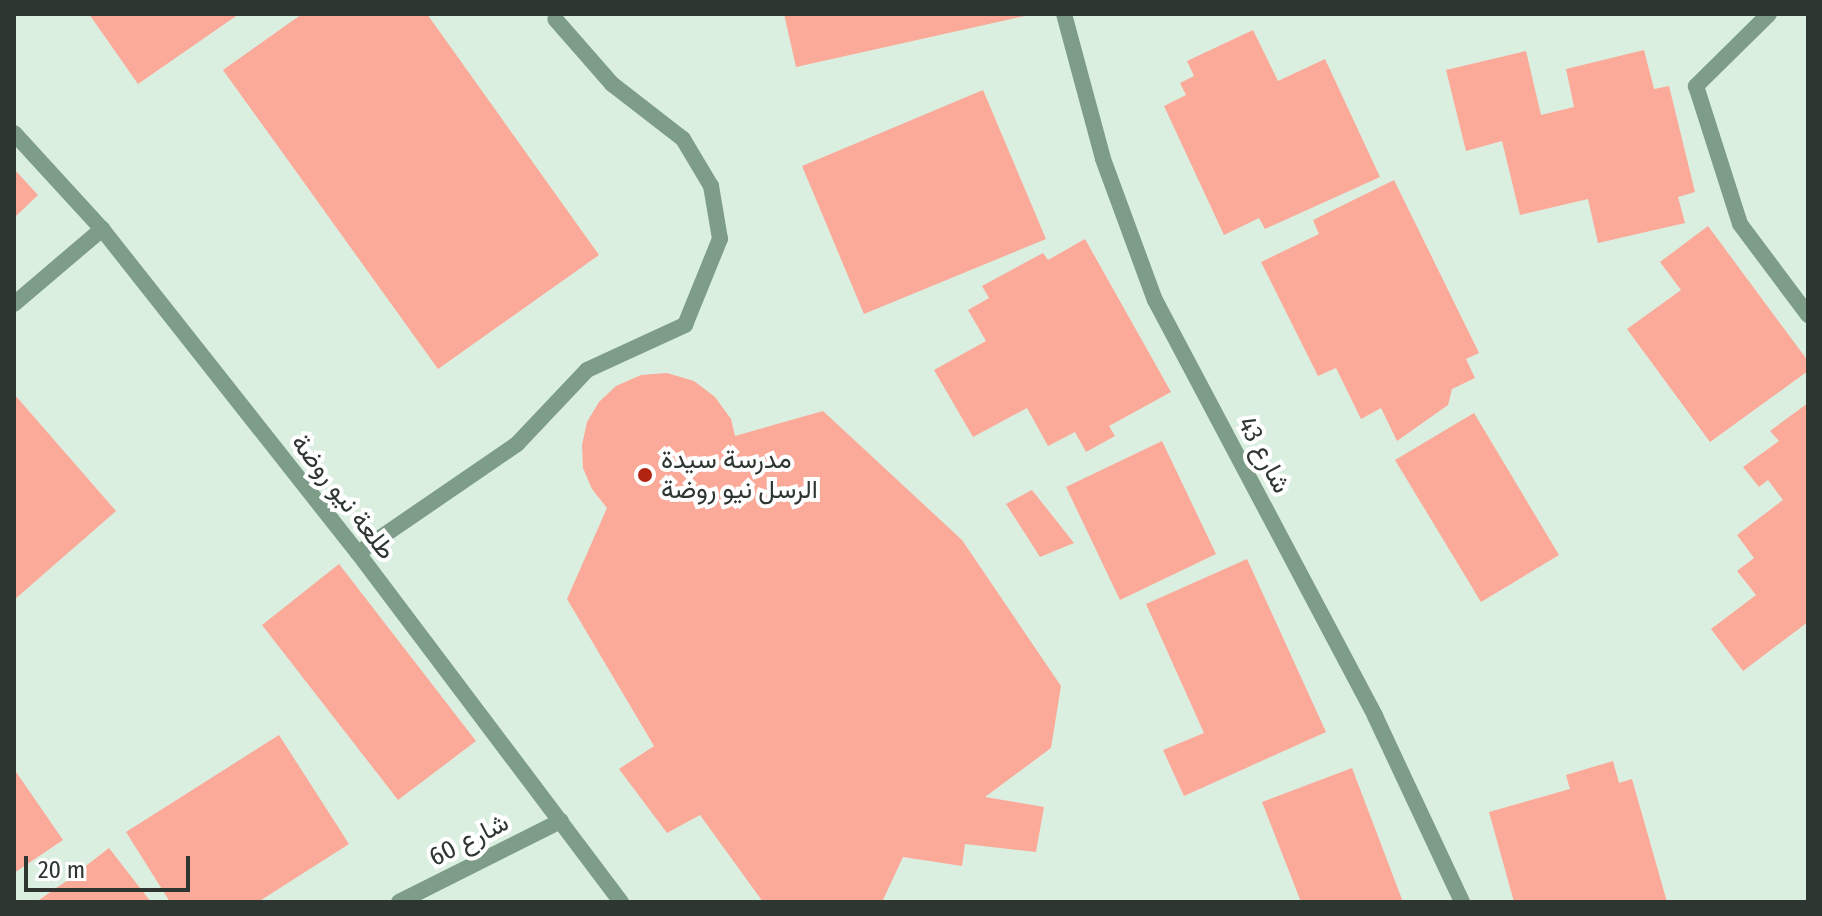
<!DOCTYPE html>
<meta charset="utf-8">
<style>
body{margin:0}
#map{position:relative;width:1822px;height:916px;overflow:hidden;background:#dbefe1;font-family:"Fira Sans Condensed",Vazirmatn,sans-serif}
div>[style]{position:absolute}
.building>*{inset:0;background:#fba999}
.minor>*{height:16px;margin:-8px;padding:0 8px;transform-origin:8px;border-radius:8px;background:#7e9d88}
.dots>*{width:22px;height:22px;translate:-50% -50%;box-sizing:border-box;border:4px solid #fff;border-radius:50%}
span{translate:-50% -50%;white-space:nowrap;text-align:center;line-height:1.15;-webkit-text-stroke:8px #fff;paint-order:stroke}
.street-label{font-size:26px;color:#2e3631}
.poi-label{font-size:26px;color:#2e3631}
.left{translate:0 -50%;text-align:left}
.frame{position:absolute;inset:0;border:16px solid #2e3631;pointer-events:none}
.scale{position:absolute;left:24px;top:856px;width:166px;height:36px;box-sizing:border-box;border:4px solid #2e3631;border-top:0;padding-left:10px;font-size:24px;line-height:28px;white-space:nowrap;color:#2e3631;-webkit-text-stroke:6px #fff;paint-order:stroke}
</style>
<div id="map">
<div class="building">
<div style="clip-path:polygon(89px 14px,239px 14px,138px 84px)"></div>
<div style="clip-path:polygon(302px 14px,427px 14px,599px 255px,438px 369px,223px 70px)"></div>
<div style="clip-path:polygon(784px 14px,1029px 14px,1029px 15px,796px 67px)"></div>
<div style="clip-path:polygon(1253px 30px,1278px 81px,1325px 59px,1380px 177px,1265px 229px,1259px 218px,1224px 235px,1164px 106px,1186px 95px,1180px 83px,1194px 76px,1187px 61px)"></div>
<div style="clip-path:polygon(1644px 50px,1654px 89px,1669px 86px,1695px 192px,1678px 197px,1685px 223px,1598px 243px,1588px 199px,1520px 215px,1502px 141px,1466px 151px,1446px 70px,1526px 51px,1541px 115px,1574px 107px,1566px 69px)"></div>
<div style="clip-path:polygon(983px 90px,1046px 239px,864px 314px,802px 166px)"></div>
<div style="clip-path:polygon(14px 169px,38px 195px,14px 218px)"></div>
<div style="clip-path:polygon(1394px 180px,1479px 353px,1466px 359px,1475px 378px,1452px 389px,1448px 405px,1397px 441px,1381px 408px,1361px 419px,1336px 368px,1318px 376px,1261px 262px,1319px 234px,1313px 220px)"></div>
<div style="clip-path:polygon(1708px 226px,1808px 361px,1808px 371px,1710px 442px,1627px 329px,1681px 290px,1660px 262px)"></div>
<div style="clip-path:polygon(1085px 239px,1171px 392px,1109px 426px,1115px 436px,1086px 452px,1075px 432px,1048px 446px,1027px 408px,973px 437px,934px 370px,986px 341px,968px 310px,989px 298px,982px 286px,1043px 253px,1048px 260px)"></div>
<div style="clip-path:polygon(667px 373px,694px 381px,715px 397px,731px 419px,735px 436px,823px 411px,962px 540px,1061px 686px,1051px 748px,985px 797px,1044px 807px,1036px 852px,965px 844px,962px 866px,903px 857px,882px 902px,763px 902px,700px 815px,667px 833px,619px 769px,654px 746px,567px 599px,607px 508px,592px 489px,583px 468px,582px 445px,587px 422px,599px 402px,616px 386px,641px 375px)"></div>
<div style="clip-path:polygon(14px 394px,116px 511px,14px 600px)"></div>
<div style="clip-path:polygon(1808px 403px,1808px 622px,1743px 671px,1711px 629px,1756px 595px,1737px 571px,1754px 558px,1737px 535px,1783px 500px,1768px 480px,1759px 487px,1743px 467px,1779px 441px,1770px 431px)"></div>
<div style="clip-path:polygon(1474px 413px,1559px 555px,1481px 602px,1395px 460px)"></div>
<div style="clip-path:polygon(1162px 441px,1216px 554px,1120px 600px,1066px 487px)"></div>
<div style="clip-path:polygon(1032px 490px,1074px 543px,1040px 557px,1006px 504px)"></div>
<div style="clip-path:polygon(1247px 559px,1326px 732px,1184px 796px,1163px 750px,1204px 733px,1146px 604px)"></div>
<div style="clip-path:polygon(339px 564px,476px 741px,398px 800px,262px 625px)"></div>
<div style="clip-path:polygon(279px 735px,349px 844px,258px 902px,170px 902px,126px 832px)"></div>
<div style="clip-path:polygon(1613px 761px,1619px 783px,1632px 779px,1667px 902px,1514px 902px,1489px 812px,1570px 789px,1566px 775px)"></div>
<div style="clip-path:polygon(1352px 768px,1403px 902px,1301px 902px,1262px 802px)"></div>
<div style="clip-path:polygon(14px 769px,63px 840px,14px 873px)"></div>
<div style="clip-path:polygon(109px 848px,151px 902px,36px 902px,65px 882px)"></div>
</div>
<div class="minor">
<div style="left:1064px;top:14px;width:150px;rotate:74.9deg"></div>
<div style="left:1103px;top:159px;width:150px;rotate:69.8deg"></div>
<div style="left:1155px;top:300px;width:471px;rotate:62.1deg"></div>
<div style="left:1375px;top:716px;width:205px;rotate:64.9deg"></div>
<div style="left:1769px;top:14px;width:103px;rotate:135.4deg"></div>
<div style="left:1696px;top:86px;width:145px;rotate:72.3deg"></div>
<div style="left:1740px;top:224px;width:114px;rotate:53.2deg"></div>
<div style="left:14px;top:133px;width:130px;rotate:47.5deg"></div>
<div style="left:102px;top:229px;width:413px;rotate:51.7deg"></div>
<div style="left:358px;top:553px;width:437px;rotate:53deg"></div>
<div style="left:14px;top:304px;width:116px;rotate:-40.4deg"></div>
<div style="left:358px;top:553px;width:193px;rotate:-34.4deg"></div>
<div style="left:517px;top:444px;width:102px;rotate:-46.6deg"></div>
<div style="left:587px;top:370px;width:108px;rotate:-24.7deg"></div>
<div style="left:685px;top:325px;width:93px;rotate:-67.9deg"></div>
<div style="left:720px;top:239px;width:54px;rotate:-99.6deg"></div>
<div style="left:711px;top:186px;width:55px;rotate:-120.8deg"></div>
<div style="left:683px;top:139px;width:90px;rotate:-142.2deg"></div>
<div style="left:612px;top:84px;width:86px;rotate:-131.2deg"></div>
<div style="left:399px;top:902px;width:181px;rotate:-26.6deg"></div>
</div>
<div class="dots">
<div style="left:645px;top:475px;background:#b22412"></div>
</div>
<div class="street-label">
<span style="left:1264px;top:455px;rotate:62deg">شارع 43</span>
<span style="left:343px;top:497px;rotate:52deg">طلعة نيو روضة</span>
<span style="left:469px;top:840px;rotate:-27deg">شارع 60</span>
</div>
<div class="poi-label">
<span class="left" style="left:661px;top:475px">مدرسة سيدة<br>الرسل نيو روضة</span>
</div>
<div class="frame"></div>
<div class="scale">20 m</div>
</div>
